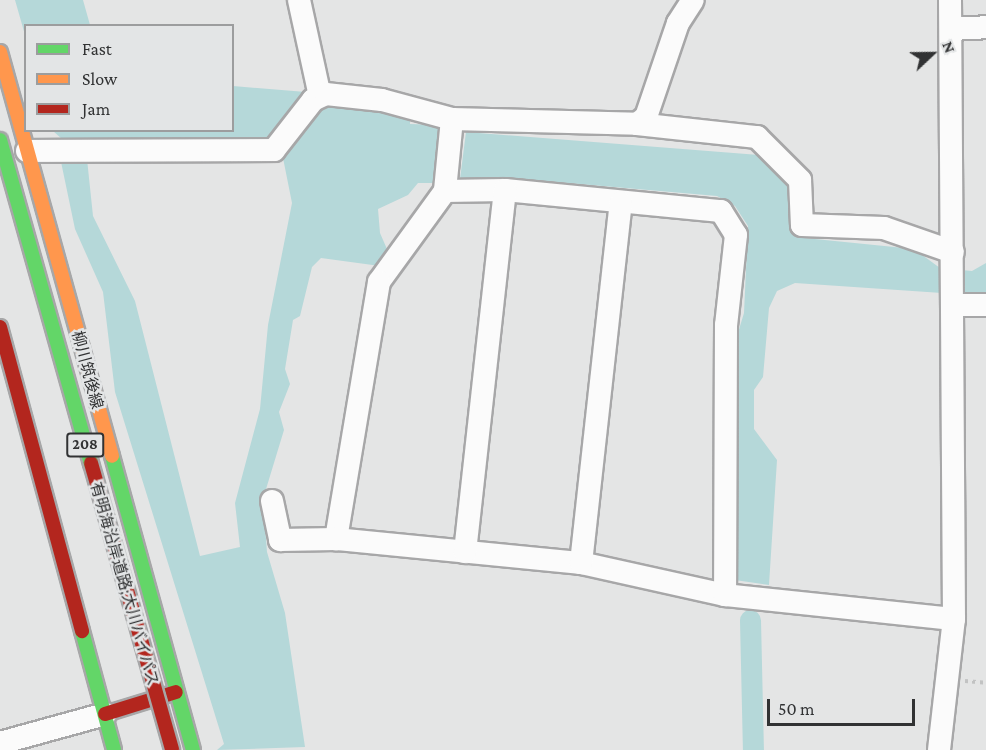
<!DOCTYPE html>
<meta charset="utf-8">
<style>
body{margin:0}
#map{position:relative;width:986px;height:750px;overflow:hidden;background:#e4e5e5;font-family:"Crimson Pro","Noto Sans JP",serif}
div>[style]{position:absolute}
.water>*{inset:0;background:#b5d8d9}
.canal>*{height:21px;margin:-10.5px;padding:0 10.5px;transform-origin:10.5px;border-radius:10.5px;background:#b5d8d9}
.path>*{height:4px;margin-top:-2px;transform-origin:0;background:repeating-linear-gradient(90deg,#c2c3c3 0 3px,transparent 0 7.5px)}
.roads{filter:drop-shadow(2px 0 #a7a7a8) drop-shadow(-2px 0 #a7a7a8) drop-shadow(0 2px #a7a7a8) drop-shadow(0 -2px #a7a7a8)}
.street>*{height:22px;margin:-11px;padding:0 11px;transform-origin:11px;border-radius:11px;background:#fbfbfb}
.fast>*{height:14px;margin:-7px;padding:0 7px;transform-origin:7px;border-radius:7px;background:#63d668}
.slow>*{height:14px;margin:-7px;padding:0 7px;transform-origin:7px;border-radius:7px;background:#ff974d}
.jam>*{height:14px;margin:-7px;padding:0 7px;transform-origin:7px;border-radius:7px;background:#b3261e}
.bridges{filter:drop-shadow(2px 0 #a7a7a8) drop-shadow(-2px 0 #a7a7a8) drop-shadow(0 2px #a7a7a8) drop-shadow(0 -2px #a7a7a8)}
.fast-bridge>*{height:14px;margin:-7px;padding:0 7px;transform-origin:7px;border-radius:7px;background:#63d668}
.jam-bridge>*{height:14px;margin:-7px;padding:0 7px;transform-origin:7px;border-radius:7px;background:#b3261e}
span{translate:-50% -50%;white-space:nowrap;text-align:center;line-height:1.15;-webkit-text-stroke:5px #e3e5e6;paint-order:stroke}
.shield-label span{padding:2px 4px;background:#e3e5e6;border:2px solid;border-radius:4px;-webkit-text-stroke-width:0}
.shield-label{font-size:15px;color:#313233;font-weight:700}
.street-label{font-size:16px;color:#313233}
.legend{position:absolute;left:24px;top:24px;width:210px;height:108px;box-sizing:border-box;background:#e3e5e6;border:2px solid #9c9d9e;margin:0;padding:8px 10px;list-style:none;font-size:18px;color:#313233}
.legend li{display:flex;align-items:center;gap:12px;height:30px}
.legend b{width:30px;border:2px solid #9c9d9e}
.north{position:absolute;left:902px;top:24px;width:60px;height:60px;-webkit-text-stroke:4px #e3e5e6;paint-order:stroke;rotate:68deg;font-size:16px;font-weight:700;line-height:24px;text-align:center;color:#313233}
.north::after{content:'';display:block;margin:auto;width:21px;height:27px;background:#313233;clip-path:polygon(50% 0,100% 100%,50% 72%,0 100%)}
.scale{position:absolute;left:767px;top:699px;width:148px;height:27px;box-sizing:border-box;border:3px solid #313233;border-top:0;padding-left:8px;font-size:18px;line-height:21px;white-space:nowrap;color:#313233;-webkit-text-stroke:4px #e3e5e6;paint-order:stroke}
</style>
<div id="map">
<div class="water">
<div style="clip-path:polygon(15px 0,83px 0,90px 25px,26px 26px,25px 35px)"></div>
<div style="clip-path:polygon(233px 86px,306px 92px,265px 145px,241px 138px,62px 139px,53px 131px,232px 130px)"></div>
<div style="clip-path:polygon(333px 105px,410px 116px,410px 124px,440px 125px,434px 183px,418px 183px,408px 195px,378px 209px,380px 233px,390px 256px,380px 266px,321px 258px,312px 267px,300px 316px,293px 320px,285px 369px,290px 384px,279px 412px,284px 430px,263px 499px,267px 552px,285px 613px,305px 747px,217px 750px,224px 744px,115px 392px,103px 292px,75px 229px,60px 157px,87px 159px,93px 216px,135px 301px,200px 556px,240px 547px,235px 503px,260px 409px,268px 325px,292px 203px,283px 158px,319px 108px)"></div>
<div style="clip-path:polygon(466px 132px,759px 155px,794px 193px,795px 225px,805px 238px,914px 249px,940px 268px,972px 271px,986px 263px,986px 296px,795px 283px,777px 291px,769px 308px,763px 377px,754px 390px,754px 429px,777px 460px,769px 585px,735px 580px,737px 336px,744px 313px,748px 226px,735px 206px,717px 196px,499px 177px,459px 187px)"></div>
</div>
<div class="canal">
<div style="left:750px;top:620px;width:130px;rotate:88.7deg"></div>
</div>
<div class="path">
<div style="left:965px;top:681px;width:21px;rotate:5deg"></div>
</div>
<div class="roads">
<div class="street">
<div style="left:299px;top:0;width:98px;rotate:77.7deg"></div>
<div style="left:952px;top:29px;width:34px;rotate:-3deg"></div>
<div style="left:452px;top:119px;width:72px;rotate:95.6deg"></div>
<div style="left:445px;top:191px;width:112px;rotate:126deg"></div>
<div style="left:379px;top:282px;width:261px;rotate:99.5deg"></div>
<div style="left:336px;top:539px;width:246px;rotate:5.6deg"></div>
<div style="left:581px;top:563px;width:148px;rotate:12.5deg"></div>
<div style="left:725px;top:595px;width:230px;rotate:6deg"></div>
<div style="left:637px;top:124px;width:121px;rotate:6.2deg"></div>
<div style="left:757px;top:137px;width:61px;rotate:45deg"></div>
<div style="left:800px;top:180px;width:45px;rotate:87.5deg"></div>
<div style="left:802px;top:225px;width:82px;rotate:2.1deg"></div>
<div style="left:884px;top:228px;width:73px;rotate:19.2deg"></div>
<div style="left:27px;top:151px;width:247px;rotate:-0.2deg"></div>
<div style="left:274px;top:150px;width:63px;rotate:-52deg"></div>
<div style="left:313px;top:100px;width:14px;rotate:-25deg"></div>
<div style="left:326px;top:94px;width:56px;rotate:6.1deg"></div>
<div style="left:382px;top:100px;width:73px;rotate:15.2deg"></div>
<div style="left:452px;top:119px;width:185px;rotate:1.5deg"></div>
<div style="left:637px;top:124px;width:11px;rotate:-38deg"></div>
<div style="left:646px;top:117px;width:99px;rotate:-71.2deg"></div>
<div style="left:678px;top:23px;width:27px;rotate:-57deg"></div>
<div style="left:445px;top:191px;width:60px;rotate:-1deg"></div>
<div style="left:505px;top:190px;width:217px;rotate:5.6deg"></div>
<div style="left:721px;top:211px;width:28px;rotate:58deg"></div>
<div style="left:736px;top:235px;width:91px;rotate:96.3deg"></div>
<div style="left:726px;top:325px;width:270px;rotate:90.2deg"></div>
<div style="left:954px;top:305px;width:32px"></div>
<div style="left:272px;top:501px;width:40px;rotate:78deg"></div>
<div style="left:280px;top:540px;width:56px;rotate:-1deg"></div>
<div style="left:465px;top:552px;width:364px;rotate:-83.7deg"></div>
<div style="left:581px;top:563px;width:362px;rotate:-83.7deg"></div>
<div style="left:0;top:743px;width:109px;rotate:-15.4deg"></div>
<div style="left:939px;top:750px;width:132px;rotate:-83.5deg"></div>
<div style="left:954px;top:619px;width:619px;rotate:-90.37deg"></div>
</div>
<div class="fast">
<div style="left:112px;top:456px;width:305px;rotate:74.6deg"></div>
<div style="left:82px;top:631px;width:123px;rotate:74.9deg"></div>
</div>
<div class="slow">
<div style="left:0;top:52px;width:419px;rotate:74.5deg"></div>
</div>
<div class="jam">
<div style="left:0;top:327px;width:315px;rotate:74.9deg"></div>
<div style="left:105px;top:714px;width:74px;rotate:-17.2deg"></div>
</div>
</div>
<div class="bridges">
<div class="fast-bridge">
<div style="left:0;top:140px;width:336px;rotate:74.3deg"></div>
</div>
<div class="jam-bridge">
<div style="left:91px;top:463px;width:298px;rotate:74.2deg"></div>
</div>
</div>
<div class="shield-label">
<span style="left:85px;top:445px">208</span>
</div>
<div class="street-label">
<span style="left:87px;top:370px;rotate:75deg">柳川筑後線</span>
<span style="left:124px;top:584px;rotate:74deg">有明海沿岸道路;大川バイパス</span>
</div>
<ul class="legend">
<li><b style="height:8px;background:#63d668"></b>Fast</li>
<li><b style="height:8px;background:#ff974d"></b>Slow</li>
<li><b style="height:8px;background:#b3261e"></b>Jam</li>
</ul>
<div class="north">N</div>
<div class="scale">50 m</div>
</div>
